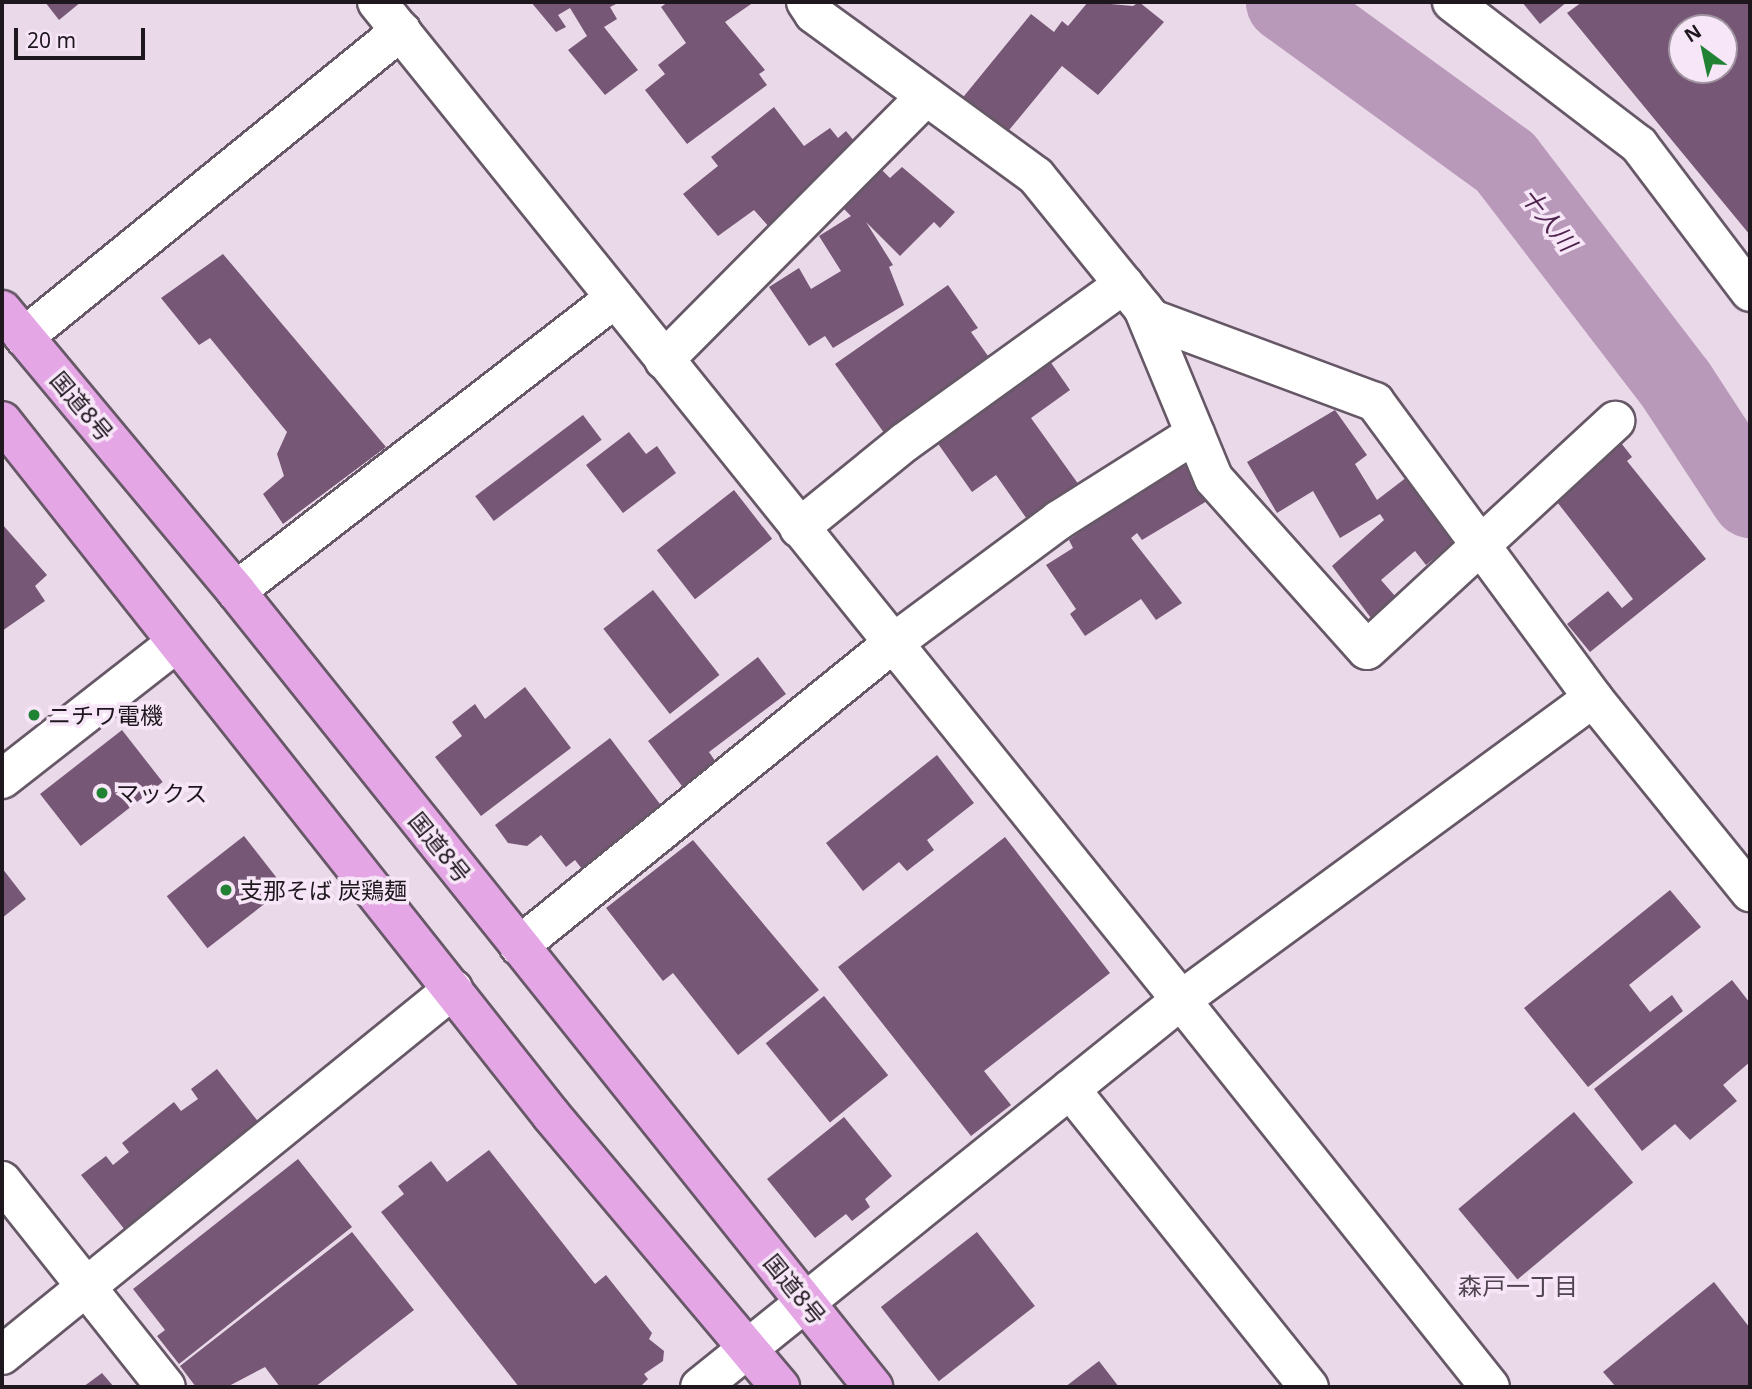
<!DOCTYPE html>
<meta charset="utf-8">
<style>
body{margin:0}
#map{position:relative;width:1752px;height:1389px;overflow:hidden;background:#ead9e9;font-family:"Noto Sans","Noto Sans JP",sans-serif}
div>[style]{position:absolute}
.river>*{height:79px;margin:-39.5px;padding:0 39.5px;transform-origin:39.5px;border-radius:39.5px;background:#b999b9}
.building>*{inset:0;background:#765876;transform-origin:0 0}
.roads{filter:drop-shadow(2px 0 #665866) drop-shadow(-2px 0 #665866) drop-shadow(0 2px #665866) drop-shadow(0 -2px #665866)}
.minor>*{height:38px;margin:-19px;padding:0 19px;transform-origin:19px;border-radius:19px;background:#fff}
.highway>*{height:38px;margin:-19px;padding:0 19px;transform-origin:19px;border-radius:19px;background:#e4a6e4}
.dots>*{width:19px;height:19px;translate:-50% -50%;box-sizing:border-box;border:4px solid #f7e6f7;border-radius:50%}
span{translate:-50% -50%;white-space:nowrap;text-align:center;line-height:1.15;-webkit-text-stroke:7px #f7e6f7;paint-order:stroke}
.street-label{font-size:23px;color:#1e181e}
.poi-label{font-size:23px;color:#1e181e}
.left{translate:0 -50%;text-align:left}
.water-label{font-size:24px;color:#4e244f;font-style:italic}
.neighbourhood-label{font-size:24px;color:#514451}
.frame{position:absolute;inset:0;border:4px solid #1e181e;pointer-events:none}
.north{position:absolute;left:1668px;top:14px;width:70px;height:70px;box-sizing:border-box;background:#f7e6f7;border:2px solid #a094a0;border-radius:50%;rotate:327deg;font-size:19px;font-weight:700;line-height:28px;text-align:center;color:#1e181e}
.north::after{content:'';display:block;margin:auto;width:24px;height:32px;background:#228234;clip-path:polygon(50% 0,100% 100%,50% 72%,0 100%)}
.scale{position:absolute;left:14px;top:28px;width:131px;height:32px;box-sizing:border-box;border:4px solid #1e181e;border-top:0;padding-left:9px;font-size:21px;line-height:24px;white-space:nowrap;color:#1e181e;-webkit-text-stroke:5px #f7e6f7;paint-order:stroke}
</style>
<div id="map">
<div class="river">
<i style="left:1285px;top:2px;width:272px;rotate:36deg"></i>
<i style="left:1505px;top:162px;width:281px;rotate:52.5deg"></i>
<i style="left:1676px;top:385px;width:135px;rotate:56.8deg"></i>
</div>
<div class="building">
<i style="clip-path:polygon(45px 2px,81px 2px,59px 20px)"></i>
<i style="clip-path:polygon(531px 2px,620px 2px,610px 7px,617px 19px,604px 27px,638px 70px,605px 95px,568px 50px,587px 36px,570px 8px,558px 15px,566px 27px,556px 32px)"></i>
<i style="clip-path:polygon(668px 2px,754px 2px,725px 22px,765px 70px,759px 74px,767px 85px,687px 144px,645px 90px,665px 74px,658px 65px,686px 43px,661px 7px)"></i>
<i style="clip-path:polygon(1088px 2px,1133px 6px,1139px 2px,1164px 22px,1098px 95px,1062px 66px,1005px 135px,960px 101px,1031px 14px,1054px 32px,1062px 21px,1068px 26px)"></i>
<i style="clip-path:polygon(1522px 2px,1567px 2px,1540px 24px)"></i>
<i style="clip-path:polygon(evenodd,1582px 2px,1750px 2px,1750px 235px,1567px 13px,1582px 2px,1682px 28px,1724px 28px,1724px 70px,1682px 70px,1682px 28px)"></i>
<i style="clip-path:polygon(774px 107px,804px 146px,830px 128px,838px 138px,846px 131px,859px 147px,770px 228px,754px 210px,718px 236px,683px 194px,718px 166px,711px 157px)"></i>
<i style="clip-path:polygon(902px 167px,955px 212px,940px 228px,934px 222px,900px 256px,866px 222px,893px 265px,889px 267px,904px 305px,833px 348px,825px 336px,809px 346px,769px 287px,799px 268px,811px 289px,841px 271px,819px 236px,851px 216px,840px 205px,869px 176px,881px 169px,890px 178px)"></i>
<i style="clip-path:polygon(223px 254px,386px 447px,283px 524px,263px 494px,284px 476px,277px 454px,287px 432px,210px 338px,199px 345px,161px 298px)"></i>
<i style="clip-path:polygon(948px 285px,978px 328px,971px 332px,988px 356px,887px 437px,835px 364px)"></i>
<i style="clip-path:polygon(1047px 357px,1070px 390px,1031px 418px,1079px 485px,1029px 522px,996px 475px,972px 492px,934px 438px)"></i>
<i style="clip-path:polygon(1335px 410px,1367px 455px,1355px 464px,1377px 500px,1407px 477px,1455px 542px,1426px 565px,1415px 551px,1381px 580px,1395px 596px,1371px 618px,1332px 566px,1384px 520px,1380px 514px,1340px 538px,1313px 491px,1277px 513px,1247px 462px)"></i>
<i style="left:583px;top:415px;width:31px;height:135px;rotate:53deg"></i>
<i style="clip-path:polygon(629px 432px,646px 454px,657px 446px,676px 473px,623px 513px,586px 465px)"></i>
<i style="clip-path:polygon(1618px 439px,1632px 457px,1627px 461px,1706px 559px,1590px 652px,1567px 624px,1608px 591px,1622px 608px,1633px 599px,1550px 493px)"></i>
<i style="clip-path:polygon(1190px 452px,1212px 498px,1142px 540px,1137px 533px,1131px 538px,1182px 603px,1156px 620px,1141px 599px,1085px 636px,1070px 614px,1076px 609px,1046px 565px,1073px 548px,1069px 540px,1085px 528px,1080px 519px)"></i>
<i style="left:734px;top:490px;width:62px;height:98px;rotate:52deg"></i>
<i style="clip-path:polygon(2px 524px,47px 575px,35px 586px,45px 601px,2px 631px)"></i>
<i style="left:653px;top:590px;width:108px;height:63px;rotate:52deg"></i>
<i style="clip-path:polygon(758px 657px,786px 694px,709px 752px,720px 768px,688px 794px,648px 741px)"></i>
<i style="clip-path:polygon(525px 687px,571px 748px,481px 816px,435px 757px,462px 736px,452px 722px,475px 704px,485px 719px)"></i>
<i style="left:122px;top:730px;width:66px;height:104px;rotate:52deg"></i>
<i style="clip-path:polygon(610px 738px,663px 808px,582px 869px,575px 860px,566px 867px,541px 835px,527px 846px,508px 843px,495px 825px)"></i>
<i style="clip-path:polygon(937px 755px,974px 803px,927px 840px,934px 850px,907px 871px,899px 862px,863px 891px,826px 843px)"></i>
<i style="left:244px;top:836px;width:66px;height:98px;rotate:52deg"></i>
<i style="clip-path:polygon(1005px 837px,1110px 973px,984px 1071px,1011px 1105px,971px 1136px,838px 967px)"></i>
<i style="clip-path:polygon(693px 840px,819px 990px,738px 1055px,673px 973px,663px 981px,606px 908px)"></i>
<i style="clip-path:polygon(2px 868px,26px 899px,2px 918px)"></i>
<i style="clip-path:polygon(1670px 890px,1701px 927px,1629px 985px,1650px 1012px,1672px 995px,1683px 1011px,1588px 1087px,1524px 1008px)"></i>
<i style="clip-path:polygon(1732px 980px,1750px 1003px,1750px 1062px,1723px 1085px,1737px 1101px,1690px 1140px,1675px 1124px,1642px 1151px,1594px 1089px)"></i>
<i style="left:824px;top:996px;width:102px;height:75px;rotate:51deg"></i>
<i style="clip-path:polygon(217px 1069px,260px 1124px,125px 1230px,81px 1175px,106px 1156px,113px 1165px,129px 1152px,122px 1143px,174px 1102px,181px 1111px,198px 1099px,191px 1089px)"></i>
<i style="left:1574px;top:1112px;width:92px;height:151px;rotate:50deg"></i>
<i style="clip-path:polygon(844px 1117px,892px 1176px,865px 1199px,870px 1207px,852px 1221px,846px 1214px,815px 1238px,767px 1179px)"></i>
<i style="clip-path:polygon(489px 1150px,595px 1284px,606px 1275px,652px 1333px,649px 1339px,664px 1351px,663px 1361px,644px 1374px,648px 1379px,640px 1387px,519px 1387px,381px 1212px,404px 1194px,398px 1186px,431px 1161px,447px 1182px)"></i>
<i style="clip-path:polygon(298px 1159px,352px 1227px,179px 1364px,157px 1336px,165px 1330px,133px 1289px)"></i>
<i style="clip-path:polygon(352px 1232px,414px 1310px,315px 1387px,280px 1387px,265px 1367px,227px 1387px,196px 1387px,180px 1366px)"></i>
<i style="left:977px;top:1232px;width:94px;height:122px;rotate:52deg"></i>
<i style="clip-path:polygon(1714px 1282px,1750px 1328px,1750px 1387px,1616px 1387px,1603px 1372px)"></i>
<i style="clip-path:polygon(1099px 1361px,1119px 1387px,1065px 1387px)"></i>
<i style="clip-path:polygon(102px 1373px,114px 1387px,83px 1387px)"></i>
</div>
<div class="roads">
<div class="minor">
<i style="left:377px;top:2px;width:1282px;rotate:51.14deg"></i>
<i style="left:1181px;top:1000px;width:511px;rotate:-36.24deg"></i>
<i style="left:1593px;top:698px;width:250px;rotate:51deg"></i>
<i style="left:806px;top:2px;width:14px;rotate:56deg"></i>
<i style="left:814px;top:14px;width:275px;rotate:36.1deg"></i>
<i style="left:1036px;top:176px;width:184px;rotate:51deg"></i>
<i style="left:1152px;top:319px;width:238px;rotate:20.4deg"></i>
<i style="left:1375px;top:402px;width:368px;rotate:53.6deg"></i>
<i style="left:1452px;top:2px;width:235px;rotate:37.4deg"></i>
<i style="left:1639px;top:145px;width:184px;rotate:52.9deg"></i>
<i style="left:1143px;top:308px;width:185px;rotate:67.5deg"></i>
<i style="left:1214px;top:479px;width:229px;rotate:48.2deg"></i>
<i style="left:1367px;top:650px;width:338px;rotate:-42.7deg"></i>
<i style="left:24px;top:337px;width:486px;rotate:-39.1deg"></i>
<i style="left:664px;top:360px;width:372px;rotate:-45.2deg"></i>
<i style="left:799px;top:528px;width:136px;rotate:-39.1deg"></i>
<i style="left:905px;top:442px;width:270px;rotate:-35.8deg"></i>
<i style="left:236px;top:591px;width:479px;rotate:-37.7deg"></i>
<i style="left:2px;top:779px;width:219px;rotate:-38deg"></i>
<i style="left:519px;top:946px;width:480px;rotate:-39deg"></i>
<i style="left:892px;top:644px;width:208px;rotate:-36.6deg"></i>
<i style="left:1059px;top:520px;width:161px;rotate:-32.3deg"></i>
<i style="left:1070px;top:1089px;width:382px;rotate:51.3deg"></i>
<i style="left:2px;top:1181px;width:263px;rotate:51.5deg"></i>
<i style="left:2px;top:1355px;width:581px;rotate:-39.06deg"></i>
<i style="left:700px;top:1387px;width:617px;rotate:-38.82deg"></i>
<i style="left:1181px;top:1000px;width:495px;rotate:51.4deg"></i>
</div>
<div class="highway">
<i style="left:2px;top:310px;width:366px;rotate:50.2deg"></i>
<i style="left:236px;top:591px;width:1020px;rotate:51.33deg"></i>
<i style="left:2px;top:421px;width:885px;rotate:51.65deg"></i>
<i style="left:551px;top:1115px;width:356px;rotate:49.9deg"></i>
</div>
</div>
<div class="dots">
<i style="left:34px;top:715px;background:#228234"></i>
<i style="left:102px;top:793px;background:#228234"></i>
<i style="left:226px;top:890px;background:#228234"></i>
</div>
<div class="street-label">
<span style="left:82px;top:406px;rotate:50deg">国道8号</span>
<span style="left:440px;top:847px;rotate:51deg">国道8号</span>
<span style="left:795px;top:1289px;rotate:51deg">国道8号</span>
</div>
<div class="poi-label">
<span class="left" style="left:48px;top:715px">ニチワ電機</span>
<span class="left" style="left:116px;top:793px">マックス</span>
<span class="left" style="left:240px;top:890px">支那そば 炭鶏麺</span>
</div>
<div class="water-label">
<span style="left:1549px;top:219px;rotate:52deg">十人川</span>
</div>
<div class="neighbourhood-label">
<span style="left:1518px;top:1286px">森戸一丁目</span>
</div>
<div class="frame"></div>
<div class="north">N</div>
<div class="scale">20 m</div>
</div>
